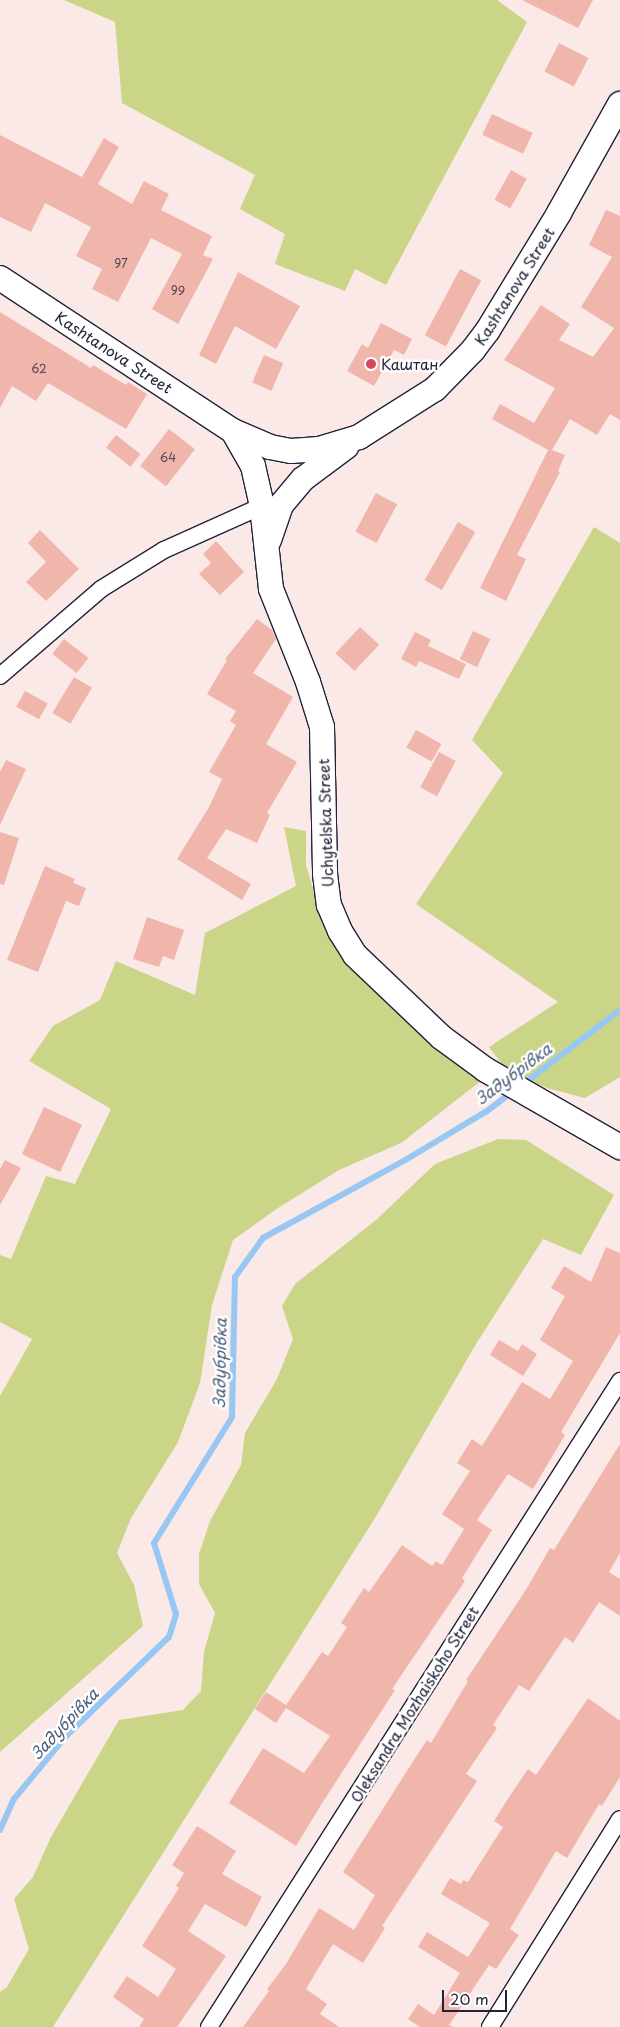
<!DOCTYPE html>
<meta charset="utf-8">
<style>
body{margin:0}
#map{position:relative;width:620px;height:2027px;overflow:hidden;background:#fae9e6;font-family:"Playpen Sans",sans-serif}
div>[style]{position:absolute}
.green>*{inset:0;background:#cad588}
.stream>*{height:6px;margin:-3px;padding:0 3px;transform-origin:3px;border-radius:3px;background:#98c7f3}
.building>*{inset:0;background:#f0b6ac;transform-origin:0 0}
.roads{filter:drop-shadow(1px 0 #22223b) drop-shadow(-1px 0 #22223b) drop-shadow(0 1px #22223b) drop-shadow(0 -1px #22223b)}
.minor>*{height:16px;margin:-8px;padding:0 8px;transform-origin:8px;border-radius:8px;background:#fff}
.secondary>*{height:24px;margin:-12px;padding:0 12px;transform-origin:12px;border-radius:12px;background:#fff}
.dots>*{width:14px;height:14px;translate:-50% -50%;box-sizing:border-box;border:2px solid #fff;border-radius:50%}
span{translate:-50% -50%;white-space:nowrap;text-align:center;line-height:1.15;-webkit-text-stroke:5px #fff;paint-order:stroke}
.number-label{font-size:12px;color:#564757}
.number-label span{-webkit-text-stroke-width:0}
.street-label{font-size:15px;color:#22223b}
.poi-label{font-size:15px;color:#22223b}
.left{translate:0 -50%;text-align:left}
.water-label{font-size:16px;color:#4b5c7b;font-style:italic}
.scale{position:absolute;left:442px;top:1990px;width:65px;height:22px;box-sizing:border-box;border:2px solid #22223b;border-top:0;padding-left:6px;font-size:15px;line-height:18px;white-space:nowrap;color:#22223b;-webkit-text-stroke:4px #fff;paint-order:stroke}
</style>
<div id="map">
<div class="green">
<i style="clip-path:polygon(64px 0,497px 0,527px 22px,386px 285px,355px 269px,345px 291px,275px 264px,285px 234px,240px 209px,255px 175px,122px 103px,115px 22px)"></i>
<i style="clip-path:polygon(594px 527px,620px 543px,620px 1077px,585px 1098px,547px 1088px,506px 1069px,489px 1047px,558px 1002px,416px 904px,503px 773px,472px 740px)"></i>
<i style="clip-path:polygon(284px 827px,306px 831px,306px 865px,318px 906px,486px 1077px,401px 1143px,339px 1170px,278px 1208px,233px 1240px,212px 1305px,200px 1383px,178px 1442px,131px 1518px,117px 1553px,134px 1585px,143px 1626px,0 1752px,0 1396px,32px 1339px,0 1322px,0 1255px,11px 1259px,46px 1176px,75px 1184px,111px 1109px,29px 1061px,53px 1026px,100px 1000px,116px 961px,195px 995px,205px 933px,296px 886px)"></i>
<i style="clip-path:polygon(498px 1139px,526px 1140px,614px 1195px,581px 1255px,543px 1239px,476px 1344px,375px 1518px,53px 2027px,0 2027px,0 1992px,7px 1987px,29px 1949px,14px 1899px,33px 1877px,51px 1837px,119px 1720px,183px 1710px,201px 1691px,204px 1652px,215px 1613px,199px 1584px,199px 1554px,210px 1521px,241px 1465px,245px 1433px,277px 1379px,293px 1339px,282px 1306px,295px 1284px,376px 1220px,435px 1164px)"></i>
</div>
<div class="stream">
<i style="left:522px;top:1085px;width:123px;rotate:-37.4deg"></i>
<i style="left:0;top:1830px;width:34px;rotate:-66deg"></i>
<i style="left:14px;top:1799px;width:83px;rotate:-50.4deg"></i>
<i style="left:67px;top:1735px;width:141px;rotate:-43.9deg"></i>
<i style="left:169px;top:1637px;width:24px;rotate:-73deg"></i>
<i style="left:176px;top:1614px;width:74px;rotate:-107.2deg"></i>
<i style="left:154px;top:1543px;width:148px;rotate:-58.2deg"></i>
<i style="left:232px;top:1417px;width:140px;rotate:-88.8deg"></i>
<i style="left:235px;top:1277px;width:48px;rotate:-54.3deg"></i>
<i style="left:263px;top:1238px;width:164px;rotate:-28.7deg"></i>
<i style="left:407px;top:1159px;width:93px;rotate:-31deg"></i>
<i style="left:487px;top:1111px;width:34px;rotate:-37deg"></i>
</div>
<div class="building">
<i style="clip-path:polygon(522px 0,593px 0,578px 28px)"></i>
<i style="left:559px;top:43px;width:33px;height:32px;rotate:27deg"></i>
<i style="left:492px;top:114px;width:45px;height:23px;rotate:25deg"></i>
<i style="clip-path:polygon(0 135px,82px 177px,104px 138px,119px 147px,98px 184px,132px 204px,144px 181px,169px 194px,161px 210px,212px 236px,203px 255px,213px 259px,178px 324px,152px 309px,182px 254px,151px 238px,118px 302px,92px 289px,102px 269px,76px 256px,91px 227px,45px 203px,31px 232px,0 217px)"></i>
<i style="left:511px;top:170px;width:18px;height:34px;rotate:29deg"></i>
<i style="clip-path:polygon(606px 210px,620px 216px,620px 420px,610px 414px,597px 435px,570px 419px,552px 450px,565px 455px,558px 471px,560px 472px,517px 555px,526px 559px,506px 601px,480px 588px,548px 450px,492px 419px,500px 404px,534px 423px,555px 388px,504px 360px,541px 305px,570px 324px,559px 340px,593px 357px,614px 328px,581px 307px,612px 257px,589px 245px)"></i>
<i style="left:460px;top:269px;width:24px;height:75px;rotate:28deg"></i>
<i style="clip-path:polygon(238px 272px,300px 306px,276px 349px,235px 326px,216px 364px,199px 355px)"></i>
<i style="clip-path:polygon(0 312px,91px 368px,93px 365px,126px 385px,128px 382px,147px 394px,126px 429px,48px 383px,36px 401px,12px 386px,0 408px)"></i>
<i style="clip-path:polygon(381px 323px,412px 339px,404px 355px,394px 350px,374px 386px,347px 371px,362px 344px,368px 348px)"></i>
<i style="left:264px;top:355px;width:21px;height:30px;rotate:23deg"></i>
<i style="left:169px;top:429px;width:33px;height:47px;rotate:38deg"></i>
<i style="left:116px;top:435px;width:31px;height:16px;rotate:38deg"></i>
<i style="left:376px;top:493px;width:24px;height:44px;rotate:28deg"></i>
<i style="left:458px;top:522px;width:20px;height:67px;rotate:30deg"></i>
<i style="clip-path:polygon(40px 530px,79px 569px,46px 601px,26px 582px,46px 562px,28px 543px)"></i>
<i style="clip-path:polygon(216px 541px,244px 572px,220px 595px,199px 574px,211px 563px,203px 554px)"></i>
<i style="clip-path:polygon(257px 619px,272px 630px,276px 639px,253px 673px,293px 697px,266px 744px,297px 762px,267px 813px,270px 815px,257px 843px,226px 829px,207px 858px,251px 884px,242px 900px,177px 859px,209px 807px,222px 779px,209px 772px,236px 725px,230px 721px,236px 711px,207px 694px,227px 660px,225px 659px)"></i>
<i style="left:360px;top:627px;width:26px;height:36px;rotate:43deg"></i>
<i style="left:473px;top:631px;width:19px;height:31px;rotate:25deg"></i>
<i style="clip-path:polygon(415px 632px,431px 640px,428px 646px,466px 664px,459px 679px,419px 661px,416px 667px,401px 659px)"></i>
<i style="left:64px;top:639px;width:31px;height:19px;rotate:38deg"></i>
<i style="left:74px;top:677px;width:21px;height:42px;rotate:31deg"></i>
<i style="left:25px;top:691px;width:26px;height:18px;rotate:29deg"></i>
<i style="left:416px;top:730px;width:29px;height:20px;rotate:29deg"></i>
<i style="left:439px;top:752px;width:19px;height:40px;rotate:28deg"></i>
<i style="clip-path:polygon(6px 760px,26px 769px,0 825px,0 772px)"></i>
<i style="clip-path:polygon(0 832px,19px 838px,4px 885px,0 884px)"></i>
<i style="clip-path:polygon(45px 866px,75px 879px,73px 883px,86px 888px,79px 906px,66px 901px,38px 972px,7px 960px)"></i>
<i style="clip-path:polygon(147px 917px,184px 930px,174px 960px,163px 956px,159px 967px,133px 959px)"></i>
<i style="left:44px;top:1107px;width:42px;height:52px;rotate:25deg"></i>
<i style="clip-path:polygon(5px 1160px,21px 1168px,0 1205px,0 1169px)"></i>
<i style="clip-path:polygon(606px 1247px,620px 1253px,620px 1333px,561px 1432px,565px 1435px,533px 1489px,508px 1474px,477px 1520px,492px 1530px,462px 1578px,465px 1581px,392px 1689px,395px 1690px,321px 1805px,296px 1846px,229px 1803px,263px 1748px,304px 1773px,330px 1736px,286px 1708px,276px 1723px,255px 1709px,266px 1692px,286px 1705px,322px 1652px,328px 1656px,347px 1627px,341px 1623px,364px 1588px,369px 1592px,402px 1545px,432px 1566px,436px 1561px,442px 1565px,464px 1529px,442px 1514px,470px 1471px,457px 1463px,472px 1439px,482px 1446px,522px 1382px,550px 1399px,573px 1361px,540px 1340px,565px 1296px,551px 1288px,564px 1266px,591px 1282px)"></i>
<i style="clip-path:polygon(499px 1340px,518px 1351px,522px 1344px,537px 1354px,523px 1376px,490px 1355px)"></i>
<i style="clip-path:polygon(620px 1444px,620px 1553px,609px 1572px,620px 1579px,620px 1616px,599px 1602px,573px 1643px,565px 1637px,529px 1691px,519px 1685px,493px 1725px,497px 1728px,466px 1774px,477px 1781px,382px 1926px,385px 1928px,363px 1963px,333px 1944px,306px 1989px,327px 2004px,320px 2014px,339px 2027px,243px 2027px,269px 1991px,267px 1989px,286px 1964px,319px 1908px,354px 1930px,375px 1895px,343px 1872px,412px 1763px,427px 1740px,431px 1743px,468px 1681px,466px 1680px,527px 1588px,550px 1548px,554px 1550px)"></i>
<i style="clip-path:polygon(588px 1698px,620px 1721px,620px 1777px,602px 1806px,599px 1804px,567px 1858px,556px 1851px,510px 1929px,519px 1935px,496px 1969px,489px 1965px,449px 2025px,453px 2027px,420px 2027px,408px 2019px,418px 2004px,434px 2015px,460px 1973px,418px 1947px,427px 1932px,468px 1957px,490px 1923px,441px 1894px,450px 1878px,461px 1884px,463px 1880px,468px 1882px,503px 1827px,494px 1821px,511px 1794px,528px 1769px,536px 1775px)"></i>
<i style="clip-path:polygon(197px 1826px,236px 1851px,222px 1874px,262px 1897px,246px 1927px,205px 1904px,188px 1931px,226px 1956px,177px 2027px,139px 2027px,144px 2019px,113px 1997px,127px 1976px,158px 1997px,176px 1969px,142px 1946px,179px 1888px,176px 1886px,184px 1873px,172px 1865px)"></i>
</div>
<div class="roads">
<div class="minor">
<i style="left:0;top:676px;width:133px;rotate:-40.7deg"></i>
<i style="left:101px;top:589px;width:74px;rotate:-31.8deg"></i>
<i style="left:164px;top:550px;width:107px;rotate:-24.2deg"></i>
<i style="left:209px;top:2027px;width:766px;rotate:-57.53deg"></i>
<i style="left:490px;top:2027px;width:245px;rotate:-58deg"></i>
</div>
<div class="secondary">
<i style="left:0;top:278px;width:279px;rotate:33.3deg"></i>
<i style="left:233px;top:431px;width:40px;rotate:23.4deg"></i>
<i style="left:270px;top:447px;width:21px;rotate:11deg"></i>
<i style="left:291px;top:451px;width:28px;rotate:-4deg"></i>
<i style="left:319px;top:449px;width:42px;rotate:-16.7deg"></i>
<i style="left:359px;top:437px;width:90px;rotate:-32.3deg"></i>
<i style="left:435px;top:389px;width:54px;rotate:-45.7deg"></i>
<i style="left:473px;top:350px;width:25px;rotate:-53deg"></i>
<i style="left:488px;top:330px;width:137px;rotate:-58.7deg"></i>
<i style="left:559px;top:213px;width:125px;rotate:-60.8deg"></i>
<i style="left:233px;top:431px;width:40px;rotate:60.3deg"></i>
<i style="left:253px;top:466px;width:41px;rotate:77.3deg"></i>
<i style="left:262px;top:506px;width:83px;rotate:83.8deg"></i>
<i style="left:271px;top:589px;width:100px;rotate:68.3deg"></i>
<i style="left:308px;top:682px;width:47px;rotate:72.7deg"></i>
<i style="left:322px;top:727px;width:147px;rotate:88.8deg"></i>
<i style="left:325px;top:874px;width:31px;rotate:83deg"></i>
<i style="left:329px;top:905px;width:28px;rotate:67deg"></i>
<i style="left:340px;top:931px;width:28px;rotate:58deg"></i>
<i style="left:355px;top:955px;width:119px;rotate:43.6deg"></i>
<i style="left:441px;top:1037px;width:56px;rotate:36.3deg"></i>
<i style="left:486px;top:1070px;width:155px;rotate:29.9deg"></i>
<i style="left:269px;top:540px;width:37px;rotate:-71deg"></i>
<i style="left:281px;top:505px;width:34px;rotate:-50deg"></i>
<i style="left:303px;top:479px;width:54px;rotate:-36.7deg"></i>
</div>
</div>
<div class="dots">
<i style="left:371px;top:364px;background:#d1495b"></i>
</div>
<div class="number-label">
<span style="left:121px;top:264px">97</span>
<span style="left:178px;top:291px">99</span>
<span style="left:39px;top:369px">62</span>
<span style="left:168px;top:458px">64</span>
</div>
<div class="street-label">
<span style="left:514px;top:286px;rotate:-58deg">Kashtanova Street</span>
<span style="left:114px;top:352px;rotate:33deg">Kashtanova Street</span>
<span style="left:325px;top:823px;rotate:-92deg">Uchytelska Street</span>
<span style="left:414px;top:1704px;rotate:-58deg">Oleksandra Mozhaiskoho Street</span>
</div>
<div class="poi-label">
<span class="left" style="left:381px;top:364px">Каштан</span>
</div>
<div class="water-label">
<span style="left:513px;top:1073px;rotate:-37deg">Задубрівка</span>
<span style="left:219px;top:1363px;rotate:-89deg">Задубрівка</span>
<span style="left:64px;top:1723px;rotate:-47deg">Задубрівка</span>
</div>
<div class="scale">20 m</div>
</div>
